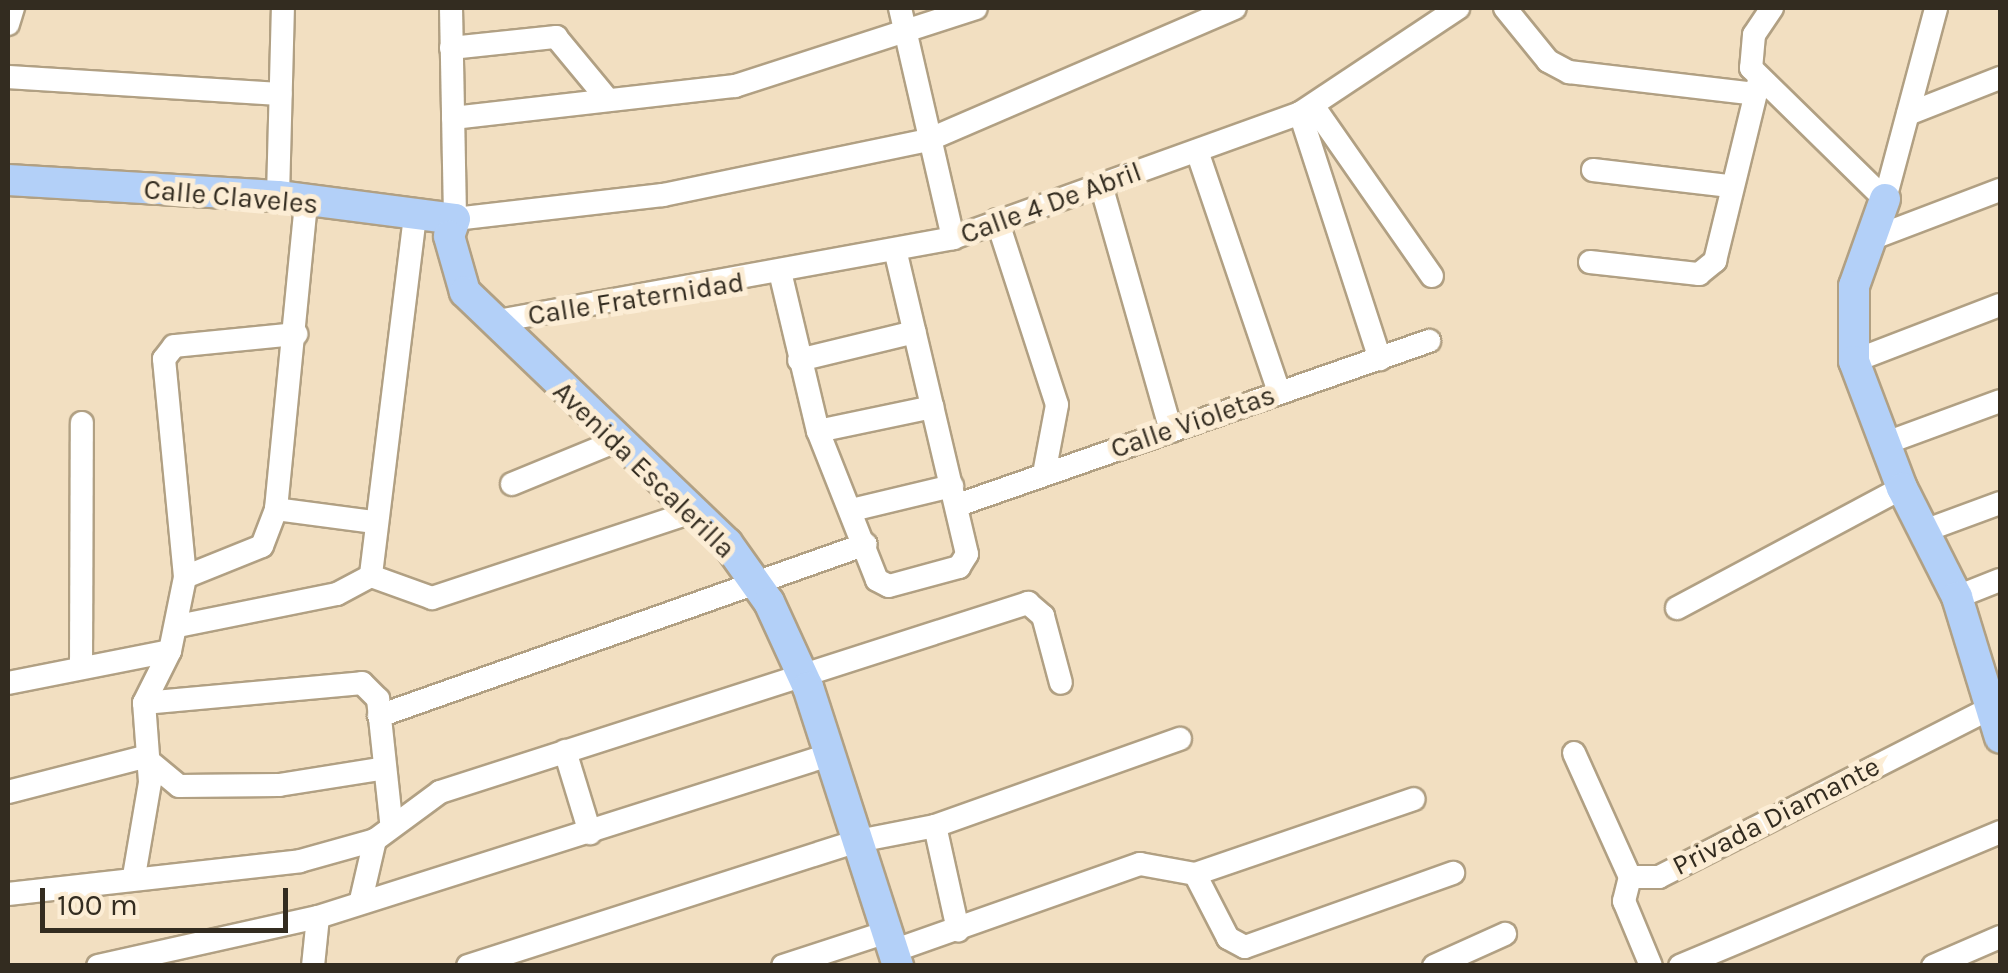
<!DOCTYPE html>
<style>
body{margin:0}
#map{position:relative;width:2008px;height:973px;overflow:hidden;background:#f2dfc1;font-family:Karla,sans-serif}
div>[style]{position:absolute}
.roads{filter:drop-shadow(2px 0 #b1a083) drop-shadow(-2px 0 #b1a083) drop-shadow(0 2px #b1a083) drop-shadow(0 -2px #b1a083)}
.minor>*{height:22px;margin:-11px;padding:0 11px;transform-origin:11px;border-radius:11px;background:#fff}
.major>*{height:30px;margin:-15px;padding:0 15px;transform-origin:15px;border-radius:15px;background:#b3d0f8}
span{translate:-50% -50%;white-space:nowrap;text-align:center;line-height:1.15;-webkit-text-stroke:10px #fcedd5;paint-order:stroke}
.street-label{font-size:28px;color:#332c20}
.frame{position:absolute;inset:0;border:10px solid #332c20;pointer-events:none}
.scale{position:absolute;left:40px;top:888px;width:248px;height:45px;box-sizing:border-box;border:5px solid #332c20;border-top:0;padding-left:12px;font-size:30px;line-height:35px;white-space:nowrap;color:#332c20;-webkit-text-stroke:8px #fcedd5;paint-order:stroke}
</style>
<div id="map">
<div class="roads">
<div class="minor">
<i style="left:451px;top:8px;width:211px;rotate:88.9deg"></i>
<i style="left:455px;top:219px;width:209px;rotate:-6.6deg"></i>
<i style="left:663px;top:195px;width:271px;rotate:-11.7deg"></i>
<i style="left:928px;top:140px;width:334px;rotate:-23.3deg"></i>
<i style="left:900px;top:8px;width:236px;rotate:77deg"></i>
<i style="left:1505px;top:8px;width:68px;rotate:50.9deg"></i>
<i style="left:1548px;top:61px;width:24px;rotate:28deg"></i>
<i style="left:1569px;top:72px;width:187px;rotate:6.7deg"></i>
<i style="left:1772px;top:8px;width:32px;rotate:124deg"></i>
<i style="left:1754px;top:35px;width:33px;rotate:95deg"></i>
<i style="left:1751px;top:68px;width:187px;rotate:44.4deg"></i>
<i style="left:1885px;top:199px;width:198px;rotate:-75deg"></i>
<i style="left:8px;top:24px;width:17px;rotate:-73deg"></i>
<i style="left:451px;top:48px;width:106px;rotate:-6deg"></i>
<i style="left:556px;top:37px;width:75px;rotate:50.4deg"></i>
<i style="left:8px;top:77px;width:273px;rotate:3.6deg"></i>
<i style="left:1314px;top:107px;width:206px;rotate:55.1deg"></i>
<i style="left:1300px;top:113px;width:259px;rotate:72deg"></i>
<i style="left:1908px;top:114px;width:99px;rotate:-21.4deg"></i>
<i style="left:453px;top:118px;width:284px;rotate:-6.5deg"></i>
<i style="left:735px;top:86px;width:253px;rotate:-17.9deg"></i>
<i style="left:1197px;top:151px;width:255px;rotate:71.2deg"></i>
<i style="left:1593px;top:170px;width:138px;rotate:6.7deg"></i>
<i style="left:1101px;top:185px;width:256px;rotate:74.1deg"></i>
<i style="left:278px;top:196px;width:188px;rotate:-88.5deg"></i>
<i style="left:306px;top:203px;width:307px;rotate:95.6deg"></i>
<i style="left:276px;top:509px;width:98px;rotate:7.6deg"></i>
<i style="left:415px;top:216px;width:363px;rotate:97deg"></i>
<i style="left:371px;top:576px;width:65px;rotate:19.8deg"></i>
<i style="left:432px;top:598px;width:277px;rotate:-18.3deg"></i>
<i style="left:997px;top:220px;width:194px;rotate:72deg"></i>
<i style="left:1057px;top:405px;width:70px;rotate:100.7deg"></i>
<i style="left:1876px;top:237px;width:133px;rotate:-20.8deg"></i>
<i style="left:1590px;top:262px;width:110px;rotate:6.3deg"></i>
<i style="left:1699px;top:274px;width:21px;rotate:-39deg"></i>
<i style="left:1715px;top:261px;width:186px;rotate:-76.3deg"></i>
<i style="left:781px;top:276px;width:159px;rotate:76.6deg"></i>
<i style="left:818px;top:431px;width:160px;rotate:68.4deg"></i>
<i style="left:877px;top:580px;width:13px;rotate:27deg"></i>
<i style="left:889px;top:586px;width:73px;rotate:-15.2deg"></i>
<i style="left:959px;top:567px;width:15px;rotate:-58deg"></i>
<i style="left:967px;top:554px;width:308px;rotate:-103.3deg"></i>
<i style="left:492px;top:322px;width:469px;rotate:-10.3deg"></i>
<i style="left:953px;top:238px;width:369px;rotate:-19.8deg"></i>
<i style="left:1300px;top:113px;width:190px;rotate:-33.6deg"></i>
<i style="left:799px;top:360px;width:119px;rotate:-13.6deg"></i>
<i style="left:1854px;top:361px;width:156px;rotate:-21deg"></i>
<i style="left:818px;top:431px;width:117px;rotate:-11.8deg"></i>
<i style="left:1886px;top:443px;width:121px;rotate:-20.2deg"></i>
<i style="left:512px;top:484px;width:113px;rotate:-22.3deg"></i>
<i style="left:958px;top:505px;width:499px;rotate:-19.2deg"></i>
<i style="left:852px;top:510px;width:103px;rotate:-13.5deg"></i>
<i style="left:1924px;top:531px;width:81px;rotate:-20.2deg"></i>
<i style="left:185px;top:577px;width:219px;rotate:-95.5deg"></i>
<i style="left:164px;top:359px;width:16px;rotate:-52deg"></i>
<i style="left:174px;top:346px;width:123px;rotate:-5.6deg"></i>
<i style="left:1957px;top:597px;width:46px;rotate:-21.6deg"></i>
<i style="left:1677px;top:608px;width:255px;rotate:-28.1deg"></i>
<i style="left:178px;top:626px;width:162px;rotate:-11.4deg"></i>
<i style="left:337px;top:594px;width:38px;rotate:-28deg"></i>
<i style="left:81px;top:666px;width:243px;rotate:-89.8deg"></i>
<i style="left:8px;top:683px;width:165px;rotate:-11.2deg"></i>
<i style="left:144px;top:703px;width:219px;rotate:-5.2deg"></i>
<i style="left:362px;top:683px;width:23px;rotate:45deg"></i>
<i style="left:378px;top:699px;width:123px;rotate:83.9deg"></i>
<i style="left:379px;top:716px;width:516px;rotate:-19.45deg"></i>
<i style="left:565px;top:751px;width:86px;rotate:73deg"></i>
<i style="left:1574px;top:753px;width:136px;rotate:65.7deg"></i>
<i style="left:8px;top:792px;width:140px;rotate:-14.4deg"></i>
<i style="left:144px;top:757px;width:45px;rotate:39.6deg"></i>
<i style="left:179px;top:786px;width:100px;rotate:-0.6deg"></i>
<i style="left:279px;top:785px;width:101px;rotate:-9.1deg"></i>
<i style="left:935px;top:826px;width:260px;rotate:-19.6deg"></i>
<i style="left:1195px;top:874px;width:72px;rotate:62.7deg"></i>
<i style="left:1228px;top:938px;width:19px;rotate:28deg"></i>
<i style="left:1245px;top:947px;width:221px;rotate:-19.6deg"></i>
<i style="left:134px;top:876px;width:95px;rotate:-80.3deg"></i>
<i style="left:150px;top:782px;width:79px;rotate:-94.3deg"></i>
<i style="left:144px;top:703px;width:58px;rotate:-63.4deg"></i>
<i style="left:170px;top:651px;width:76px;rotate:-78.5deg"></i>
<i style="left:185px;top:577px;width:83px;rotate:-21.9deg"></i>
<i style="left:262px;top:546px;width:40px;rotate:-69deg"></i>
<i style="left:1630px;top:877px;width:29px"></i>
<i style="left:1659px;top:877px;width:383px;rotate:-27deg"></i>
<i style="left:1630px;top:877px;width:25px;rotate:104deg"></i>
<i style="left:1624px;top:901px;width:70px;rotate:67.4deg"></i>
<i style="left:8px;top:894px;width:294px;rotate:-6.4deg"></i>
<i style="left:300px;top:861px;width:78px;rotate:-15.6deg"></i>
<i style="left:375px;top:840px;width:81px;rotate:-36.4deg"></i>
<i style="left:440px;top:792px;width:618px;rotate:-17.82deg"></i>
<i style="left:1028px;top:603px;width:20px;rotate:41deg"></i>
<i style="left:1043px;top:616px;width:69px;rotate:75deg"></i>
<i style="left:361px;top:900px;width:62px;rotate:-76.9deg"></i>
<i style="left:893px;top:951px;width:262px;rotate:-19.4deg"></i>
<i style="left:1140px;top:864px;width:56px;rotate:10.3deg"></i>
<i style="left:1195px;top:874px;width:231px;rotate:-18.9deg"></i>
<i style="left:98px;top:966px;width:225px;rotate:-12.6deg"></i>
<i style="left:313px;top:966px;width:49px;rotate:-84.2deg"></i>
<i style="left:318px;top:917px;width:536px;rotate:-17.59deg"></i>
<i style="left:468px;top:966px;width:410px;rotate:-17.8deg"></i>
<i style="left:858px;top:841px;width:78px;rotate:-11deg"></i>
<i style="left:935px;top:826px;width:107px;rotate:77.5deg"></i>
<i style="left:783px;top:966px;width:109px;rotate:-18.1deg"></i>
<i style="left:1434px;top:966px;width:78px;rotate:-24.3deg"></i>
<i style="left:1680px;top:966px;width:347px;rotate:-22.7deg"></i>
<i style="left:1933px;top:966px;width:73px;rotate:-23.4deg"></i>
</div>
<div class="major">
<i style="left:8px;top:180px;width:270px;rotate:3.4deg"></i>
<i style="left:278px;top:196px;width:178px;rotate:7.4deg"></i>
<i style="left:455px;top:219px;width:18px;rotate:109deg"></i>
<i style="left:449px;top:236px;width:58px;rotate:74.1deg"></i>
<i style="left:465px;top:292px;width:363px;rotate:43.8deg"></i>
<i style="left:727px;top:543px;width:72px;rotate:54.6deg"></i>
<i style="left:769px;top:602px;width:94px;rotate:65.4deg"></i>
<i style="left:808px;top:687px;width:293px;rotate:72.1deg"></i>
<i style="left:1885px;top:199px;width:92px;rotate:109.6deg"></i>
<i style="left:1854px;top:286px;width:75px;rotate:90deg"></i>
<i style="left:1854px;top:361px;width:136px;rotate:69.3deg"></i>
<i style="left:1902px;top:488px;width:122px;rotate:63.2deg"></i>
<i style="left:1957px;top:597px;width:147px;rotate:73deg"></i>
</div>
</div>
<div class="street-label">
<span style="left:231px;top:197px;rotate:5deg">Calle Claveles</span>
<span style="left:1051px;top:203px;rotate:-20deg">Calle 4 De Abril</span>
<span style="left:636px;top:299px;rotate:-9deg">Calle Fraternidad</span>
<span style="left:1193px;top:422px;rotate:-19deg">Calle Violetas</span>
<span style="left:644px;top:470px;rotate:44deg">Avenida Escalerilla</span>
<span style="left:1776px;top:816px;rotate:-27deg">Privada Diamante</span>
</div>
<div class="frame"></div>
<div class="scale">100 m</div>
</div>
